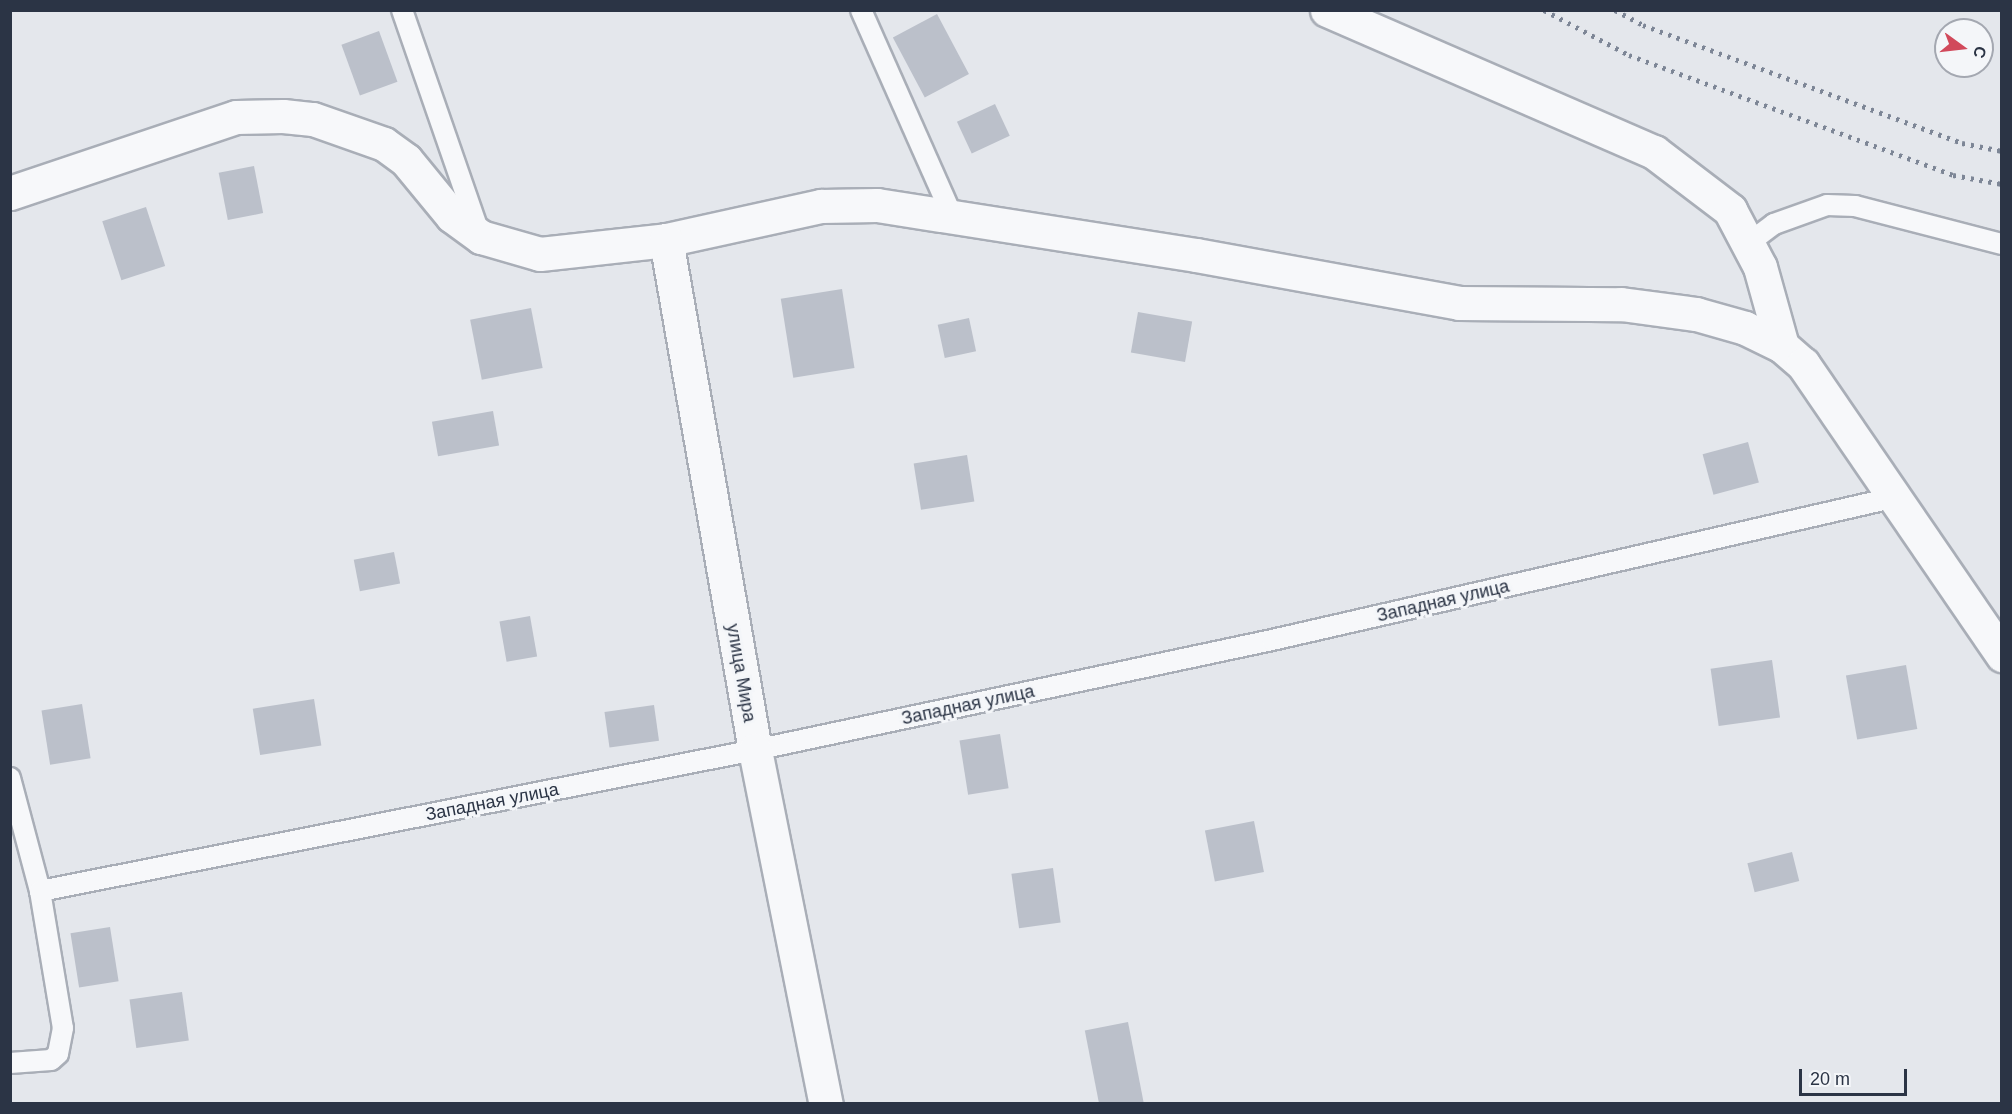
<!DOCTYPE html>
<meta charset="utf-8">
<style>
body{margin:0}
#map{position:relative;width:2012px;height:1114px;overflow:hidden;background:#e4e7ec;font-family:Helvetica,sans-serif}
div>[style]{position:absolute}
.building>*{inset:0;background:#bbc0ca;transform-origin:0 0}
.roads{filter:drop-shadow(2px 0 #a9aeb7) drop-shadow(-2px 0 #a9aeb7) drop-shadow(0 2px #a9aeb7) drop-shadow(0 -2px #a9aeb7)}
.lane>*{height:20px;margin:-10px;padding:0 10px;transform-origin:10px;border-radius:10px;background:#f7f8fa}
.street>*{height:33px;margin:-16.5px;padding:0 16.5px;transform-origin:16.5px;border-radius:16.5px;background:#f7f8fa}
.rail>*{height:4.5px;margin-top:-2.25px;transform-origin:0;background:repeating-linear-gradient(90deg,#7d8696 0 3px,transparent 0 9px)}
span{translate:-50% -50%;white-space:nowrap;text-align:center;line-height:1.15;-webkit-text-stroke:6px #f4f6f9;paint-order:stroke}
.street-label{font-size:18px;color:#2b3445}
.frame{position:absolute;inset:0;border:12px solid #2b3445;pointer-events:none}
.north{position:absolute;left:1934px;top:18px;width:60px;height:60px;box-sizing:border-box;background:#f4f6f9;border:2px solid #a4a8b1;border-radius:50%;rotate:105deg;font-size:16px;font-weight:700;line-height:24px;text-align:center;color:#2b3445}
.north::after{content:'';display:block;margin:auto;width:21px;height:27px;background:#d1495b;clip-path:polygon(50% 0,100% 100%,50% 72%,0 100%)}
.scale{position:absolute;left:1799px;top:1069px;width:108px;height:27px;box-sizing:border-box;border:3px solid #2b3445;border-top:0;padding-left:8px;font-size:18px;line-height:21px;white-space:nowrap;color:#2b3445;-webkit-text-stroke:4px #f4f6f9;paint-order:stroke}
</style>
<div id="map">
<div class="building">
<i style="left:937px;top:14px;width:68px;height:50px;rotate:62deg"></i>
<i style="left:379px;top:31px;width:54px;height:40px;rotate:70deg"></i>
<i style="left:995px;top:104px;width:35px;height:42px;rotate:65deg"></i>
<i style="left:254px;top:166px;width:48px;height:36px;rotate:79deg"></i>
<i style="left:146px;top:207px;width:62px;height:46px;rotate:72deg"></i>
<i style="left:842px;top:289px;width:80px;height:62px;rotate:81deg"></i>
<i style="left:531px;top:308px;width:61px;height:62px;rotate:79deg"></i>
<i style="left:1138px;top:312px;width:55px;height:41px;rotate:10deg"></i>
<i style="left:969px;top:318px;width:34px;height:32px;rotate:78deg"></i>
<i style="left:493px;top:411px;width:35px;height:62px;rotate:80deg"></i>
<i style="left:1748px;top:442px;width:42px;height:47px;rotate:75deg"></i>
<i style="left:967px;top:455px;width:47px;height:54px;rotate:81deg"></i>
<i style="left:394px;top:552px;width:32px;height:41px;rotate:79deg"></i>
<i style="left:530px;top:616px;width:41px;height:31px;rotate:80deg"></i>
<i style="left:1772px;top:660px;width:58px;height:62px;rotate:82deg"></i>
<i style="left:1906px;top:665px;width:65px;height:61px;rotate:80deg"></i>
<i style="left:314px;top:699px;width:47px;height:62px;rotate:81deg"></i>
<i style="left:82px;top:704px;width:55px;height:41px;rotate:81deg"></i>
<i style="left:654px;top:705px;width:36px;height:50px;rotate:82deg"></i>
<i style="left:1000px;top:734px;width:55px;height:41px;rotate:81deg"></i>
<i style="left:1254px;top:821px;width:52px;height:50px;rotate:79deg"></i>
<i style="left:1792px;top:852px;width:30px;height:46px;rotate:76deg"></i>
<i style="left:1053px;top:868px;width:55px;height:42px;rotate:82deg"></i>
<i style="left:110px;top:927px;width:55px;height:40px;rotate:81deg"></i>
<i style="left:182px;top:992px;width:49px;height:53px;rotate:82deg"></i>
<i style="left:1128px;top:1022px;width:83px;height:44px;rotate:79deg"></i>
</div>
<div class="roads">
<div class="lane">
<i style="left:402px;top:10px;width:238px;rotate:70.9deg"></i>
<i style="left:861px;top:10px;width:224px;rotate:66.1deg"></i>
<i style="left:1750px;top:242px;width:30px;rotate:-37deg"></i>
<i style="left:1774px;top:224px;width:56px;rotate:-19.7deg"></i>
<i style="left:1827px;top:205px;width:28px;rotate:2deg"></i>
<i style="left:1855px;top:206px;width:152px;rotate:14.5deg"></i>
<i style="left:10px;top:778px;width:117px;rotate:75.1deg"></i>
<i style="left:40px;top:891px;width:139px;rotate:80.5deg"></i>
<i style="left:63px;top:1028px;width:26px;rotate:101deg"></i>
<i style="left:58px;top:1054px;width:9px;rotate:139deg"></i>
<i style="left:51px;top:1060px;width:41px;rotate:175.8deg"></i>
<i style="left:40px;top:891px;width:729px;rotate:-11.16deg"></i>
<i style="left:755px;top:750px;width:529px;rotate:-12.01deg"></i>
<i style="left:1272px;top:640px;width:636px;rotate:-12.9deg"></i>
</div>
<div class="street">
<i style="left:1327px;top:10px;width:357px;rotate:23.5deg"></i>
<i style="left:1654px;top:152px;width:96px;rotate:37.3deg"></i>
<i style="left:1730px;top:210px;width:64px;rotate:62.2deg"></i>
<i style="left:1760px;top:267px;width:82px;rotate:74.4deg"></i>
<i style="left:10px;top:193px;width:238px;rotate:-18.6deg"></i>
<i style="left:236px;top:117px;width:47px;rotate:-1.2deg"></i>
<i style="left:283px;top:116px;width:30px;rotate:6deg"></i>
<i style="left:313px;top:119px;width:75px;rotate:19.4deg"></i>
<i style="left:384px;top:144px;width:27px;rotate:36deg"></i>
<i style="left:406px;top:160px;width:72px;rotate:50.6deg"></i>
<i style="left:452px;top:216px;width:36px;rotate:36deg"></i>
<i style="left:481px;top:237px;width:61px;rotate:16.1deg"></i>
<i style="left:540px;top:254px;width:127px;rotate:-6.3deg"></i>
<i style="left:666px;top:240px;width:159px;rotate:-12.4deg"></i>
<i style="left:821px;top:206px;width:56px;rotate:-1deg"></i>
<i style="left:877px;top:205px;width:323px;rotate:8.9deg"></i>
<i style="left:1196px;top:255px;width:267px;rotate:10.3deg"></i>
<i style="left:1459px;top:303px;width:162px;rotate:0.4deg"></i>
<i style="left:1621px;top:304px;width:76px;rotate:7.6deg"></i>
<i style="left:1696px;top:314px;width:51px;rotate:15.9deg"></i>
<i style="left:1745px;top:328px;width:41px;rotate:25.9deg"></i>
<i style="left:1782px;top:346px;width:28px;rotate:41deg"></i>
<i style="left:1803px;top:364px;width:353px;rotate:55.6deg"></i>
<i style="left:666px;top:240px;width:518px;rotate:80.1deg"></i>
<i style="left:755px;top:750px;width:361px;rotate:78.7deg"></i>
</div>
</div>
<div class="rail">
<i style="left:1544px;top:10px;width:96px;rotate:27.9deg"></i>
<i style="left:1629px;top:55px;width:346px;rotate:20.3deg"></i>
<i style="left:1953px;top:175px;width:50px;rotate:10.4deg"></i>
<i style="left:1615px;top:10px;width:32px;rotate:28deg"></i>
<i style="left:1643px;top:25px;width:340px;rotate:20.3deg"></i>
<i style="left:1962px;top:143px;width:41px;rotate:11.3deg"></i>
</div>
<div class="street-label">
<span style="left:1443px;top:601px;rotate:-13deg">Западная улица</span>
<span style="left:741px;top:673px;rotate:80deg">улица Мира</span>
<span style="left:968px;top:705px;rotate:-12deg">Западная улица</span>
<span style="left:492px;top:802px;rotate:-11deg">Западная улица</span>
</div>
<div class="frame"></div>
<div class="north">С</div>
<div class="scale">20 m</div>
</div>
